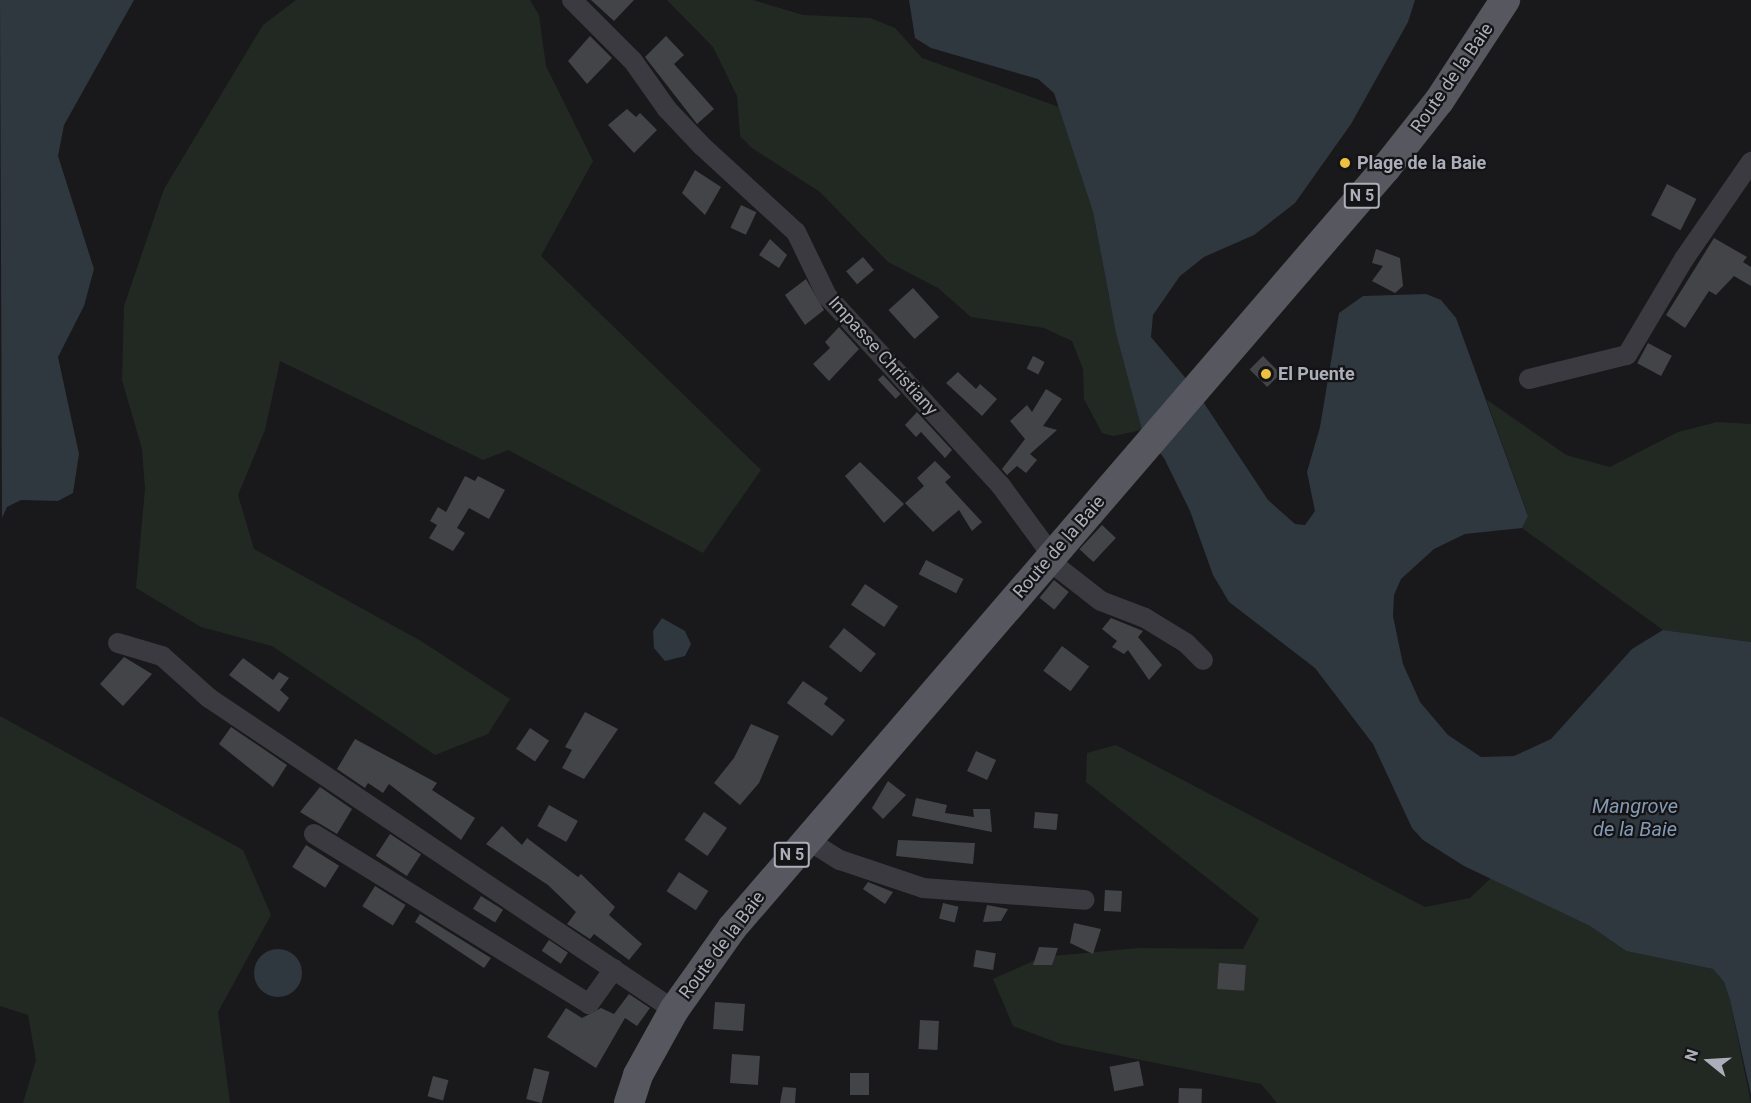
<!DOCTYPE html>
<style>
body{margin:0}
#map{position:relative;width:1751px;height:1103px;overflow:hidden;background:#19191b;font-family:Roboto,sans-serif}
div>[style]{position:absolute}
.green>*{inset:0;background:#212922}
.water>*{inset:0;background:#2f373f}
.round{border-radius:50%}
.building>*{inset:0;background:#434448;transform-origin:0 0}
.minor>*{height:20px;margin:-10px;padding:0 10px;transform-origin:10px;border-radius:10px;background:#3a3a40}
.primary>*{height:30px;margin:-15px;padding:0 15px;transform-origin:15px;border-radius:15px;background:#56575f}
.dots>*{width:16px;height:16px;translate:-50% -50%;box-sizing:border-box;border:3px solid #141416;border-radius:50%}
span{translate:-50% -50%;white-space:nowrap;text-align:center;line-height:1.15;-webkit-text-stroke:4.5px #141416;paint-order:stroke}
.shield-label span{padding:2px 4px;background:#141416;border:2px solid;border-radius:4px;-webkit-text-stroke-width:0}
.shield-label{font-size:16px;color:#acafba;font-weight:700}
.street-label{font-size:18px;color:#acafba}
.poi-label{font-size:18px;color:#acafba;font-weight:700}
.left{translate:0 -50%;text-align:left}
.water-label{font-size:20px;color:#849ab4;font-style:italic}
.north{position:absolute;left:1679px;top:1031px;width:60px;height:60px;-webkit-text-stroke:4px #141416;paint-order:stroke;rotate:288deg;font-size:16px;font-weight:700;line-height:24px;text-align:center;color:#acafba}
.north::after{content:'';display:block;margin:auto;width:21px;height:27px;background:#acafba;clip-path:polygon(50% 0,100% 100%,50% 72%,0 100%)}
</style>
<div id="map">
<div class="green">
<i style="clip-path:polygon(296px 0,530px 0,539px 15px,546px 66px,593px 161px,541px 256px,761px 470px,703px 553px,508px 450px,483px 460px,280px 361px,265px 430px,238px 495px,254px 549px,421px 641px,510px 699px,488px 734px,435px 755px,272px 646px,201px 627px,136px 588px,145px 489px,142px 449px,122px 380px,124px 306px,164px 189px,263px 25px)"></i>
<i style="clip-path:polygon(667px 0,753px 0,803px 15px,870px 18px,895px 28px,922px 58px,1059px 107px,1093px 212px,1109px 297px,1142px 430px,1113px 436px,1102px 433px,1084px 399px,1083px 369px,1072px 341px,1044px 328px,971px 317px,938px 288px,888px 262px,820px 192px,752px 148px,740px 136px,737px 96px,713px 47px)"></i>
<i style="clip-path:polygon(1486px 399px,1566px 455px,1610px 467px,1678px 432px,1717px 422px,1751px 424px,1751px 642px,1663px 630px,1522px 528px,1528px 515px)"></i>
<i style="clip-path:polygon(0 716px,243px 850px,271px 915px,218px 1012px,230px 1103px,23px 1103px,36px 1060px,28px 1015px,0 1006px)"></i>
<i style="clip-path:polygon(1116px 745px,1425px 907px,1470px 898px,1491px 878px,1590px 926px,1626px 951px,1713px 969px,1724px 982px,1730px 1000px,1751px 1103px,1277px 1103px,1261px 1084px,1061px 1044px,1013px 1026px,993px 979px,1042px 957px,1139px 948px,1243px 949px,1259px 919px,1086px 782px,1087px 753px)"></i>
</div>
<div class="water">
<i style="clip-path:polygon(0 0,134px 0,64px 125px,58px 156px,94px 269px,84px 306px,58px 357px,79px 454px,73px 493px,58px 501px,21px 500px,7px 507px,2px 518px)"></i>
<i style="clip-path:polygon(909px 0,1415px 0,1408px 22px,1351px 124px,1295px 203px,1254px 235px,1204px 257px,1180px 276px,1153px 315px,1151px 337px,1194px 388px,1268px 500px,1295px 524px,1305px 525px,1315px 511px,1307px 472px,1320px 427px,1339px 313px,1363px 296px,1426px 294px,1441px 300px,1456px 318px,1528px 516px,1522px 528px,1465px 534px,1434px 549px,1401px 579px,1394px 595px,1393px 616px,1403px 664px,1420px 702px,1448px 735px,1481px 757px,1514px 756px,1551px 739px,1632px 649px,1663px 630px,1751px 642px,1751px 1095px,1730px 1000px,1724px 982px,1713px 969px,1626px 951px,1590px 926px,1464px 866px,1423px 840px,1412px 828px,1373px 744px,1315px 668px,1229px 602px,1213px 575px,1190px 511px,1164px 458px,1142px 430px,1116px 333px,1093px 212px,1054px 93px,1038px 79px,931px 48px,915px 38px)"></i>
<i style="clip-path:polygon(662px 618px,685px 631px,691px 644px,685px 656px,665px 661px,654px 648px,653px 631px)"></i>
<i class="round" style="left:254px;top:949px;width:48px;height:48px"></i>
</div>
<div class="building">
<i style="clip-path:polygon(591px 0,634px 0,614px 21px)"></i>
<i style="clip-path:polygon(590px 36px,612px 58px,587px 84px,568px 61px)"></i>
<i style="clip-path:polygon(666px 36px,684px 55px,674px 64px,714px 109px,697px 124px,645px 57px)"></i>
<i style="clip-path:polygon(627px 109px,636px 117px,640px 113px,657px 130px,634px 153px,608px 125px)"></i>
<i style="clip-path:polygon(695px 170px,721px 187px,705px 215px,682px 193px)"></i>
<i style="left:1667px;top:184px;width:33px;height:35px;rotate:27deg"></i>
<i style="left:741px;top:205px;width:17px;height:25px;rotate:25deg"></i>
<i style="clip-path:polygon(1714px 238px,1747px 257px,1743px 262px,1751px 267px,1751px 286px,1734px 276px,1716px 295px,1709px 291px,1685px 328px,1666px 315px)"></i>
<i style="clip-path:polygon(770px 239px,787px 255px,779px 268px,759px 255px)"></i>
<i style="clip-path:polygon(1376px 249px,1400px 258px,1403px 286px,1395px 293px,1372px 281px,1383px 266px,1372px 263px)"></i>
<i style="left:863px;top:257px;width:17px;height:22px;rotate:50deg"></i>
<i style="clip-path:polygon(806px 279px,824px 310px,805px 325px,785px 295px)"></i>
<i style="left:913px;top:288px;width:39px;height:33px;rotate:48deg"></i>
<i style="clip-path:polygon(839px 327px,859px 349px,829px 381px,813px 364px,830px 348px,825px 342px)"></i>
<i style="left:1648px;top:343px;width:27px;height:23px;rotate:28deg"></i>
<i style="left:1033px;top:356px;width:13px;height:14px;rotate:27deg"></i>
<i style="left:1263px;top:356px;width:25px;height:19px;rotate:45deg"></i>
<i style="clip-path:polygon(958px 372px,976px 389px,980px 384px,997px 399px,982px 416px,946px 383px)"></i>
<i style="left:883px;top:375px;width:26px;height:7px;rotate:47deg"></i>
<i style="clip-path:polygon(1046px 389px,1062px 399px,1043px 426px,1057px 430px,1030px 454px,1037px 460px,1026px 473px,1017px 466px,1007px 475px,1002px 469px,1025px 439px,1010px 421px,1027px 405px,1032px 412px)"></i>
<i style="clip-path:polygon(917px 412px,952px 450px,945px 458px,921px 432px,916px 437px,905px 425px)"></i>
<i style="clip-path:polygon(935px 461px,951px 477px,945px 482px,982px 522px,972px 531px,959px 510px,933px 532px,905px 503px,924px 486px,917px 478px)"></i>
<i style="clip-path:polygon(860px 462px,904px 504px,884px 523px,845px 476px)"></i>
<i style="clip-path:polygon(465px 476px,475px 481px,478px 476px,505px 490px,489px 519px,469px 508px,457px 528px,465px 533px,453px 551px,429px 538px,437px 525px,430px 521px,438px 507px,446px 512px)"></i>
<i style="left:1102px;top:525px;width:19px;height:33px;rotate:43deg"></i>
<i style="left:926px;top:560px;width:42px;height:16px;rotate:27deg"></i>
<i style="left:1054px;top:580px;width:19px;height:23px;rotate:39deg"></i>
<i style="left:865px;top:584px;width:40px;height:25px;rotate:34deg"></i>
<i style="clip-path:polygon(1111px 618px,1143px 631px,1138px 637px,1162px 665px,1149px 680px,1128px 650px,1124px 654px,1112px 647px,1117px 641px,1102px 629px)"></i>
<i style="left:844px;top:628px;width:41px;height:24px;rotate:39deg"></i>
<i style="left:1062px;top:646px;width:34px;height:31px;rotate:37deg"></i>
<i style="clip-path:polygon(124px 657px,152px 674px,123px 706px,100px 684px)"></i>
<i style="clip-path:polygon(243px 658px,273px 680px,279px 672px,289px 678px,280px 690px,289px 698px,279px 712px,229px 675px)"></i>
<i style="clip-path:polygon(803px 681px,828px 698px,824px 704px,845px 720px,832px 736px,787px 703px)"></i>
<i style="clip-path:polygon(585px 712px,618px 729px,584px 779px,562px 768px,572px 750px,565px 747px)"></i>
<i style="clip-path:polygon(751px 724px,779px 736px,759px 783px,740px 805px,714px 783px,734px 758px)"></i>
<i style="clip-path:polygon(231px 727px,287px 765px,273px 787px,219px 744px)"></i>
<i style="left:530px;top:728px;width:23px;height:25px;rotate:34deg"></i>
<i style="clip-path:polygon(355px 739px,437px 783px,432px 790px,475px 818px,461px 840px,389px 784px,383px 793px,368px 783px,365px 788px,337px 769px)"></i>
<i style="left:976px;top:751px;width:22px;height:22px;rotate:24deg"></i>
<i style="clip-path:polygon(888px 781px,906px 795px,883px 819px,872px 808px)"></i>
<i style="clip-path:polygon(320px 787px,352px 809px,337px 834px,300px 812px)"></i>
<i style="clip-path:polygon(916px 798px,947px 805px,945px 813px,974px 817px,973px 809px,990px 809px,992px 832px,912px 816px)"></i>
<i style="left:549px;top:805px;width:33px;height:24px;rotate:29deg"></i>
<i style="left:704px;top:812px;width:28px;height:34px;rotate:35deg"></i>
<i style="left:1035px;top:812px;width:23px;height:16px;rotate:5deg"></i>
<i style="clip-path:polygon(502px 826px,522px 845px,527px 838px,578px 877px,581px 874px,615px 907px,609px 915px,642px 944px,629px 960px,594px 934px,590px 939px,567px 924px,576px 912px,548px 885px,486px 844px)"></i>
<i style="left:390px;top:834px;width:37px;height:26px;rotate:33deg"></i>
<i style="clip-path:polygon(898px 840px,975px 843px,973px 864px,896px 856px)"></i>
<i style="left:306px;top:845px;width:39px;height:26px;rotate:32deg"></i>
<i style="left:679px;top:872px;width:35px;height:23px;rotate:33deg"></i>
<i style="clip-path:polygon(868px 882px,893px 892px,885px 904px,863px 889px)"></i>
<i style="left:375px;top:886px;width:36px;height:24px;rotate:32deg"></i>
<i style="left:1105px;top:890px;width:17px;height:21px;rotate:3deg"></i>
<i style="left:481px;top:896px;width:26px;height:15px;rotate:32deg"></i>
<i style="left:943px;top:903px;width:16px;height:16px;rotate:14deg"></i>
<i style="clip-path:polygon(987px 905px,1008px 909px,1001px 921px,983px 922px)"></i>
<i style="clip-path:polygon(420px 914px,491px 958px,484px 968px,415px 922px)"></i>
<i style="clip-path:polygon(1074px 923px,1101px 929px,1093px 954px,1070px 943px)"></i>
<i style="left:549px;top:940px;width:23px;height:13px;rotate:34deg"></i>
<i style="clip-path:polygon(1039px 947px,1058px 948px,1052px 965px,1033px 965px)"></i>
<i style="left:976px;top:950px;width:20px;height:17px;rotate:9deg"></i>
<i style="left:1219px;top:963px;width:27px;height:26px;rotate:4deg"></i>
<i style="clip-path:polygon(629px 994px,650px 1008px,637px 1026px,625px 1018px,596px 1068px,547px 1037px,566px 1008px,582px 1018px,601px 1008px,614px 1014px)"></i>
<i style="left:715px;top:1002px;width:30px;height:27px;rotate:4deg"></i>
<i style="left:920px;top:1020px;width:19px;height:29px;rotate:3deg"></i>
<i style="left:732px;top:1054px;width:28px;height:29px;rotate:4deg"></i>
<i style="left:1139px;top:1061px;width:25px;height:30px;rotate:79deg"></i>
<i style="left:534px;top:1068px;width:16px;height:32px;rotate:14deg"></i>
<i style="left:850px;top:1073px;width:19px;height:22px"></i>
<i style="left:433px;top:1076px;width:16px;height:21px;rotate:15deg"></i>
<i style="clip-path:polygon(783px 1087px,796px 1088px,795px 1103px,780px 1103px)"></i>
<i style="left:1179px;top:1088px;width:23px;height:15px;rotate:2deg"></i>
</div>
<div class="minor">
<i style="left:572px;top:0;width:86px;rotate:45deg"></i>
<i style="left:633px;top:61px;width:59px;rotate:54.7deg"></i>
<i style="left:667px;top:109px;width:51px;rotate:46.6deg"></i>
<i style="left:702px;top:146px;width:127px;rotate:42.5deg"></i>
<i style="left:796px;top:232px;width:71px;rotate:64.2deg"></i>
<i style="left:827px;top:296px;width:258px;rotate:47.5deg"></i>
<i style="left:1001px;top:486px;width:84px;rotate:53.7deg"></i>
<i style="left:1529px;top:379px;width:101px;rotate:-13.8deg"></i>
<i style="left:1627px;top:355px;width:112px;rotate:-59.3deg"></i>
<i style="left:1684px;top:259px;width:118px;rotate:-55.4deg"></i>
<i style="left:1047px;top:559px;width:68px;rotate:37.9deg"></i>
<i style="left:1101px;top:601px;width:47px;rotate:21.1deg"></i>
<i style="left:1145px;top:618px;width:48px;rotate:31.4deg"></i>
<i style="left:1186px;top:643px;width:24px;rotate:45deg"></i>
<i style="left:118px;top:643px;width:46px;rotate:16.5deg"></i>
<i style="left:162px;top:656px;width:63px;rotate:41.8deg"></i>
<i style="left:209px;top:698px;width:560px;rotate:33.86deg"></i>
<i style="left:314px;top:834px;width:323px;rotate:31.7deg"></i>
<i style="left:589px;top:1004px;width:43px;rotate:-54.5deg"></i>
<i style="left:806px;top:839px;width:40px;rotate:32deg"></i>
<i style="left:840px;top:860px;width:88px;rotate:18.6deg"></i>
<i style="left:923px;top:888px;width:162px;rotate:4.2deg"></i>
</div>
<div class="primary">
<i style="left:629px;top:1103px;width:29px;rotate:-72deg"></i>
<i style="left:638px;top:1075px;width:74px;rotate:-61deg"></i>
<i style="left:674px;top:1010px;width:100px;rotate:-54.7deg"></i>
<i style="left:732px;top:928px;width:1003px;rotate:-49.29deg"></i>
<i style="left:1386px;top:168px;width:85px;rotate:-51.7deg"></i>
<i style="left:1439px;top:101px;width:121px;rotate:-56.8deg"></i>
</div>
<div class="dots">
<i style="left:1345px;top:163px;background:#eec13e"></i>
<i style="left:1266px;top:374px;background:#eec13e"></i>
</div>
<div class="shield-label">
<span style="left:1362px;top:196px">N 5</span>
<span style="left:792px;top:855px">N 5</span>
</div>
<div class="street-label">
<span style="left:1452px;top:78px;rotate:-55deg">Route de la Baie</span>
<span style="left:883px;top:356px;rotate:48deg">Impasse Christiany</span>
<span style="left:1059px;top:547px;rotate:-49deg">Route de la Baie</span>
<span style="left:722px;top:945px;rotate:-53deg">Route de la Baie</span>
</div>
<div class="poi-label">
<span class="left" style="left:1357px;top:163px">Plage de la Baie</span>
<span class="left" style="left:1278px;top:374px">El Puente</span>
</div>
<div class="water-label">
<span style="left:1635px;top:818px">Mangrove<br>de la Baie</span>
</div>
<div class="north">N</div>
</div>
